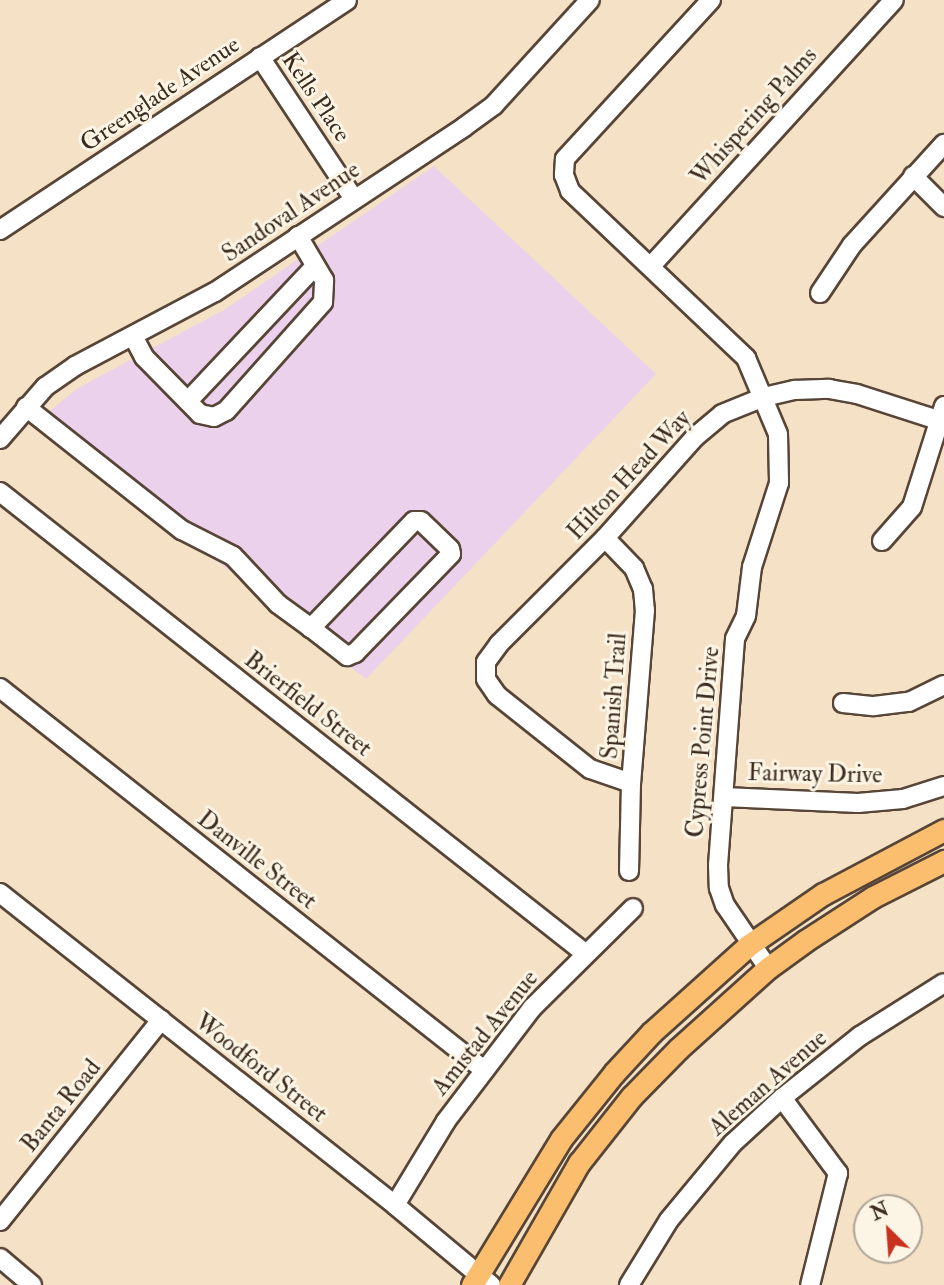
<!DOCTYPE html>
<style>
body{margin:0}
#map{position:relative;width:944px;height:1285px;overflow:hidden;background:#f5e1c5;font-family:"IM FELL Double Pica",serif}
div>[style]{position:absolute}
.built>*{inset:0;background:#ebd1eb}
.roads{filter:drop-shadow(2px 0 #574537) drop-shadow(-2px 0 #574537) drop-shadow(0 2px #574537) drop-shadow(0 -2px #574537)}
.minor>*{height:18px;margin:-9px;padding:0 9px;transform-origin:9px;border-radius:9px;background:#fff}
.major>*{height:21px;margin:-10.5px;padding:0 10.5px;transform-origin:10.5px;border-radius:10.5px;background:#fbbe6e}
span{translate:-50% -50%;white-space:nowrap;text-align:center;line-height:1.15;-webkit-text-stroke:6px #fcf5e5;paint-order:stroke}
.street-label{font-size:24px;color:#3b2a1e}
.north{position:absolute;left:853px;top:1194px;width:70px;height:70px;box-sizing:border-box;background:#fcf5e5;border:2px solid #afa495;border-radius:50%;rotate:335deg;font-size:19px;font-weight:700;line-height:28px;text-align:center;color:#3b2a1e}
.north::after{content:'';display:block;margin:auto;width:24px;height:32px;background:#c8321e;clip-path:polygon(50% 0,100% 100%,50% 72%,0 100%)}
</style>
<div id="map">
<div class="built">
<i style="clip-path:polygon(434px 166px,656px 374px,366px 679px,39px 420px,78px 388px,224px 310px)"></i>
</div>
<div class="roads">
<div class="minor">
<i style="left:711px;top:0;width:216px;rotate:132.6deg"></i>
<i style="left:565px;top:159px;width:16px;rotate:94deg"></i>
<i style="left:564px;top:175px;width:17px;rotate:69deg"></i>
<i style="left:570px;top:191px;width:243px;rotate:43.5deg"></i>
<i style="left:746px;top:358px;width:82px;rotate:67.2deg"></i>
<i style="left:778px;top:434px;width:49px;rotate:88.8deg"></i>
<i style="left:779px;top:483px;width:88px;rotate:107.8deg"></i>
<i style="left:752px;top:567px;width:49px;rotate:97deg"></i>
<i style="left:746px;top:616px;width:25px;rotate:116deg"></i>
<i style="left:735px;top:639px;width:227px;rotate:94.3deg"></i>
<i style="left:718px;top:865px;width:23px;rotate:88deg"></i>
<i style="left:719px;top:888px;width:18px;rotate:71deg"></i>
<i style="left:725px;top:905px;width:76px;rotate:55.7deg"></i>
<i style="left:260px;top:57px;width:170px;rotate:56.5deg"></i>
<i style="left:913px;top:176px;width:44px;rotate:45deg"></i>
<i style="left:0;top:230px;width:416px;rotate:-33.5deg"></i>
<i style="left:651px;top:266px;width:360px;rotate:-47.6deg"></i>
<i style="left:820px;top:293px;width:58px;rotate:-56.3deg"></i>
<i style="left:852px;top:245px;width:137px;rotate:-47.7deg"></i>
<i style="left:133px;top:336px;width:24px;rotate:62deg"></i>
<i style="left:144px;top:357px;width:80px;rotate:45.5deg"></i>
<i style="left:200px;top:414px;width:14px;rotate:12deg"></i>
<i style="left:214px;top:417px;width:13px;rotate:-27deg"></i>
<i style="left:226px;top:411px;width:146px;rotate:-48.3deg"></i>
<i style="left:323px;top:302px;width:22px;rotate:-87deg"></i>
<i style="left:324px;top:280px;width:51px;rotate:-120.6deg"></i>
<i style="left:188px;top:401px;width:185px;rotate:-46.7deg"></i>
<i style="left:26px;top:407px;width:199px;rotate:38.3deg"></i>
<i style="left:182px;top:530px;width:57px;rotate:27deg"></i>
<i style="left:233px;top:556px;width:66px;rotate:46.8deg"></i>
<i style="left:278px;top:604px;width:41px;rotate:36deg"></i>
<i style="left:311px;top:628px;width:46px;rotate:37.9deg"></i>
<i style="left:347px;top:656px;width:9px;rotate:-21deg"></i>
<i style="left:355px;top:653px;width:138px;rotate:-45.9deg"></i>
<i style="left:451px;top:554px;width:5px;rotate:-101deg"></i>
<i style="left:450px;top:549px;width:40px;rotate:-136deg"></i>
<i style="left:421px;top:521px;width:7px;rotate:180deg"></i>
<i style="left:414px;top:521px;width:149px;rotate:133.9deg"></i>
<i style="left:0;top:439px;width:69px;rotate:-49.1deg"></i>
<i style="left:45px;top:387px;width:37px;rotate:-35deg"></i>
<i style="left:75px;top:366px;width:158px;rotate:-27.9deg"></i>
<i style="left:215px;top:292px;width:299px;rotate:-33.5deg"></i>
<i style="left:464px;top:127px;width:37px;rotate:-36deg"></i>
<i style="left:494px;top:105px;width:142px;rotate:-47.6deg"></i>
<i style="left:0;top:492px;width:746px;rotate:38.25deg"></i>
<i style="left:605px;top:538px;width:42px;rotate:46deg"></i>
<i style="left:634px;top:568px;width:23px;rotate:67deg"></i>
<i style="left:643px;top:589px;width:21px;rotate:85deg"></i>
<i style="left:645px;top:610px;width:174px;rotate:94.6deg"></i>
<i style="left:631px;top:783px;width:88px;rotate:91.3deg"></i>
<i style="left:882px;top:541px;width:45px;rotate:-48.6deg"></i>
<i style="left:912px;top:507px;width:106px;rotate:-72.4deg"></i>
<i style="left:0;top:688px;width:617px;rotate:38.28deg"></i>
<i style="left:843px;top:703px;width:31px;rotate:6deg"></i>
<i style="left:874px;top:706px;width:35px;rotate:-7deg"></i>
<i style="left:909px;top:702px;width:39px;rotate:-26deg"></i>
<i style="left:631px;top:783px;width:43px;rotate:-161.1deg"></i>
<i style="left:590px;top:769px;width:119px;rotate:-141.5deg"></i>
<i style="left:497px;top:695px;width:19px;rotate:-125deg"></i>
<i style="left:486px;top:679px;width:17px;rotate:-90deg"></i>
<i style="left:486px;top:662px;width:22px;rotate:-54deg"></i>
<i style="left:499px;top:644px;width:150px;rotate:-45deg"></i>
<i style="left:605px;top:538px;width:135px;rotate:-48.3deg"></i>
<i style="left:695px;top:437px;width:35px;rotate:-40deg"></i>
<i style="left:722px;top:414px;width:45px;rotate:-22deg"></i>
<i style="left:764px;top:397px;width:32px;rotate:-13deg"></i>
<i style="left:795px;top:390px;width:34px;rotate:-2deg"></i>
<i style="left:829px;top:389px;width:28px;rotate:10deg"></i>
<i style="left:857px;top:394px;width:91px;rotate:17.8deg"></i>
<i style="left:724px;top:797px;width:134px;rotate:2.6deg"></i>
<i style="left:858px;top:803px;width:45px;rotate:-5.1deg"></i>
<i style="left:903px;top:799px;width:43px;rotate:-17.6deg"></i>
<i style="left:0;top:893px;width:503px;rotate:38.3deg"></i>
<i style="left:395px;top:1205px;width:125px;rotate:39.8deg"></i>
<i style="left:782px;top:1098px;width:94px;rotate:53.3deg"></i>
<i style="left:838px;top:1173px;width:115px;rotate:104deg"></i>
<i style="left:395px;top:1205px;width:98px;rotate:-58.7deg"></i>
<i style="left:446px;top:1121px;width:142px;rotate:-52.7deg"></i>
<i style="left:532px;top:1008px;width:142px;rotate:-44.7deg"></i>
<i style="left:0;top:1221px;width:258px;rotate:-51.3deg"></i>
<i style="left:0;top:1258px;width:42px;rotate:40.2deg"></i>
<i style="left:629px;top:1285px;width:76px;rotate:-58.4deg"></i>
<i style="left:669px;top:1220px;width:100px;rotate:-50.3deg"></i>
<i style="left:733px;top:1143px;width:67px;rotate:-42.6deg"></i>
<i style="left:782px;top:1098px;width:100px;rotate:-38.5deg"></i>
<i style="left:860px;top:1036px;width:99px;rotate:-32.2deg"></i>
</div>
<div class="major">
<i style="left:472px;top:1285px;width:171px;rotate:-58.6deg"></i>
<i style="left:561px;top:1139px;width:85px;rotate:-51.2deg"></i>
<i style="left:614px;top:1073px;width:56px;rotate:-47.2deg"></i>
<i style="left:652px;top:1032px;width:130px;rotate:-41.9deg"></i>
<i style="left:749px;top:945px;width:90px;rotate:-34.6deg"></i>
<i style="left:823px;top:894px;width:137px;rotate:-27.9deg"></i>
<i style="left:509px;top:1285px;width:141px;rotate:-60.2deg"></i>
<i style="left:579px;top:1163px;width:85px;rotate:-51.7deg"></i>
<i style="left:632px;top:1096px;width:66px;rotate:-45.6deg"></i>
<i style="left:678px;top:1049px;width:121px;rotate:-42deg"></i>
<i style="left:768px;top:968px;width:46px;rotate:-36.1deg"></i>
<i style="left:805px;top:941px;width:81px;rotate:-32.9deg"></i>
<i style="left:873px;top:897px;width:80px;rotate:-26.9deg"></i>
</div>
</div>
<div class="street-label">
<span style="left:160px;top:94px;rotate:-34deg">Greenglade Avenue</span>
<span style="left:316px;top:97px;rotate:56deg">Kells Place</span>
<span style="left:754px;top:116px;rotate:-48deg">Whispering Palms</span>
<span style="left:291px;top:212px;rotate:-34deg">Sandoval Avenue</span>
<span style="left:629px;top:475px;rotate:-47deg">Hilton Head Way</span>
<span style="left:614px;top:696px;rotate:-86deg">Spanish Trail</span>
<span style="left:308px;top:704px;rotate:38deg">Brierfield Street</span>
<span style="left:703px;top:742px;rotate:-85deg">Cypress Point Drive</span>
<span style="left:815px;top:774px;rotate:1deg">Fairway Drive</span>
<span style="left:257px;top:860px;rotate:38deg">Danville Street</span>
<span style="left:485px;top:1033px;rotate:-51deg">Amistad Avenue</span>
<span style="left:261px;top:1068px;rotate:38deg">Woodford Street</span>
<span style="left:768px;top:1083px;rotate:-41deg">Aleman Avenue</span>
<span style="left:61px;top:1106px;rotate:-51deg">Banta Road</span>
</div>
<div class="north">N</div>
</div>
